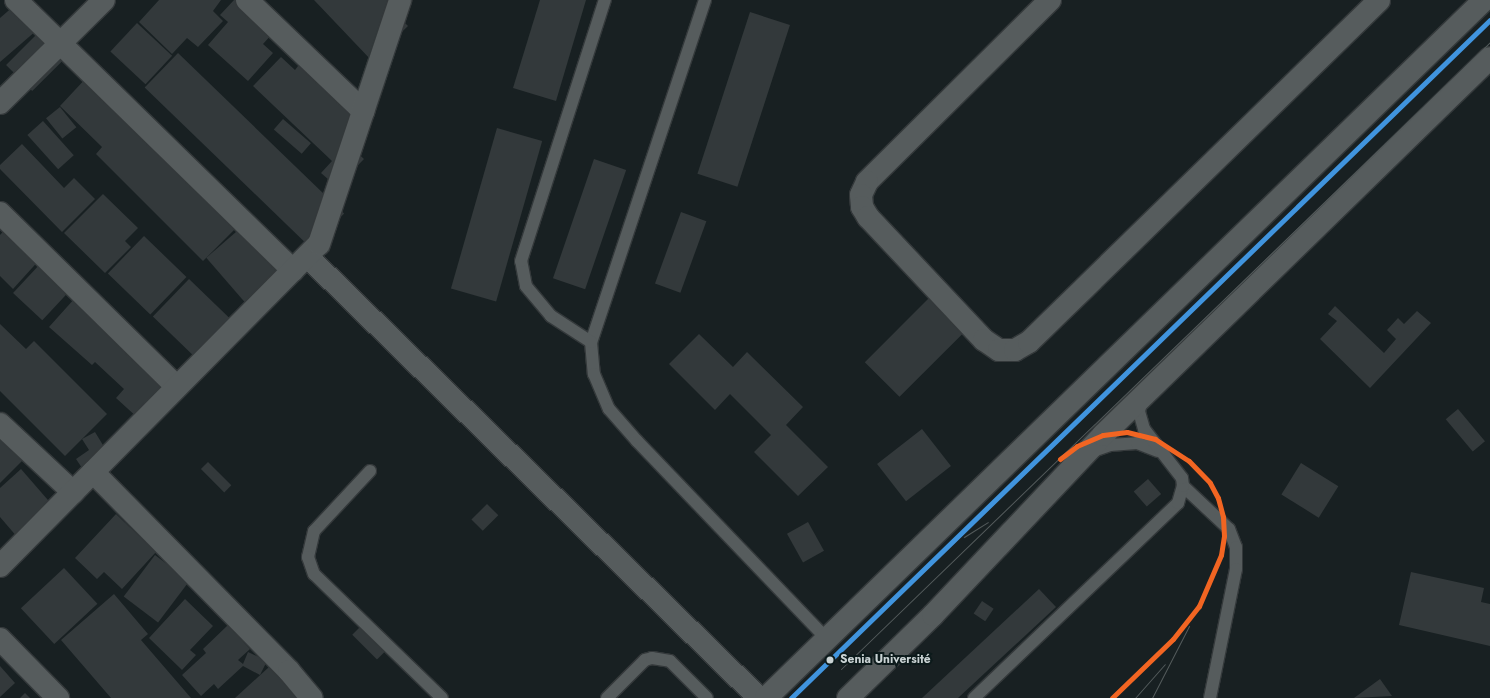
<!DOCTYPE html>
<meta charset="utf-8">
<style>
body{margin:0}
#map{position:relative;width:1490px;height:698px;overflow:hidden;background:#182022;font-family:Jost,sans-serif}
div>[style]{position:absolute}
.building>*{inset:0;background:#33393b;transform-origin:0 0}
.roads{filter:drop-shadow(1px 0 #34393b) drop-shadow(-1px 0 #34393b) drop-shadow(0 1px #34393b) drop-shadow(0 -1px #34393b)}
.lane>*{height:12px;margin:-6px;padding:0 6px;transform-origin:6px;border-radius:6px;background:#565c5d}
.street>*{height:22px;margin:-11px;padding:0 11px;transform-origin:11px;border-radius:11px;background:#565c5d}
.secondary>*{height:22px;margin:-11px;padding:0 11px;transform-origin:11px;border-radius:11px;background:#565c5d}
.tram>*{height:1px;margin:-0.5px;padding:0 0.5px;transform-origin:0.5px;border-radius:0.5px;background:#545b5c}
.tram-1>*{height:5px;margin:-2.5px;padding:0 2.5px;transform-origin:2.5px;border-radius:2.5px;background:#4094de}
.tram-2>*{height:5px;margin:-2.5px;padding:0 2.5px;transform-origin:2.5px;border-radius:2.5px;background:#f26522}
.dots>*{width:11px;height:11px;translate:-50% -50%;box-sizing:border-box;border:2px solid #0c1a1b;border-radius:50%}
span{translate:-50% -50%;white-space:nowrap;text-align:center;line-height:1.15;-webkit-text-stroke:4px #0c1a1b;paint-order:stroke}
.stop-label{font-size:12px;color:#cad3d4;font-weight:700}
.left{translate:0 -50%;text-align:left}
</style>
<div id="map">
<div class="building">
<i style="clip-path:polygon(159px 0,221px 0,213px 11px,223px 21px,198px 47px,187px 38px,172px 54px,139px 22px)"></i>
<i style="clip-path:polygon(234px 0,237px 0,273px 33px,263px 44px,273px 53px,248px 81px,208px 45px,228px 22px,220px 15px)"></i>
<i style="clip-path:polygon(314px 0,397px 0,391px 9px,408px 26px,372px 61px)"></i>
<i style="clip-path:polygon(540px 0,586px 0,556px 101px,513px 88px)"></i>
<i style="clip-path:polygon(15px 5px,37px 30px,0 62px,0 18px)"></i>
<i style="left:750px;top:12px;width:42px;height:170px;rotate:18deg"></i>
<i style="left:137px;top:23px;width:48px;height:39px;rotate:43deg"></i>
<i style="left:40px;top:31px;width:37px;height:48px;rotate:45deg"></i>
<i style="left:178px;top:53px;width:231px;height:48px;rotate:44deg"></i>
<i style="clip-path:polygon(281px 57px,295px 70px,301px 62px,369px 126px,350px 146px,364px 159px,337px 187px,321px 173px,332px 161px,253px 86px)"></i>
<i style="clip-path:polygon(88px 76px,238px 226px,203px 261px,96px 154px,102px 147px,60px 106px)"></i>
<i style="left:60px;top:107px;width:26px;height:18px;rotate:51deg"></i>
<i style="left:283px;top:119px;width:37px;height:14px;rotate:41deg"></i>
<i style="left:43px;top:121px;width:46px;height:21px;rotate:48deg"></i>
<i style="left:497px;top:128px;width:47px;height:167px;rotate:16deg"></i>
<i style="clip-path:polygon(22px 144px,64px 188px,74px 178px,95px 199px,62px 232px,0 169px,0 165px)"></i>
<i style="left:594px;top:159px;width:34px;height:126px;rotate:19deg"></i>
<i style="clip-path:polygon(103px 194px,138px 228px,125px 241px,131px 247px,105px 273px,64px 233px)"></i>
<i style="left:681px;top:212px;width:27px;height:76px;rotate:20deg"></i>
<i style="clip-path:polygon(9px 225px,42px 257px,13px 289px,0 276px,0 235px)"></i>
<i style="left:244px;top:225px;width:69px;height:50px;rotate:49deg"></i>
<i style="left:144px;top:236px;width:59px;height:52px;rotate:44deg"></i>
<i style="left:41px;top:263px;width:40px;height:41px;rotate:43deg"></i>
<i style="left:189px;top:279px;width:76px;height:52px;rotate:44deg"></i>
<i style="left:932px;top:295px;width:49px;height:95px;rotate:45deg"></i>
<i style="clip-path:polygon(75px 298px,181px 394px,150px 429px,116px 398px,124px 389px,95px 362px,92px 365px,49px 327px)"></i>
<i style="clip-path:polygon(1335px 306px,1384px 353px,1396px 339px,1387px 330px,1398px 318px,1404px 324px,1417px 311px,1431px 323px,1370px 388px,1320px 339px,1337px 321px,1328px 314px)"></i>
<i style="clip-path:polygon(0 324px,26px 349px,34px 341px,107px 414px,65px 456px,0 391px)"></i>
<i style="clip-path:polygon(699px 334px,733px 367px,747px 352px,803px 407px,786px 425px,828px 467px,798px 496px,754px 452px,771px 435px,730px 394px,715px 410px,669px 364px)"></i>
<i style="left:1458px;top:409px;width:42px;height:16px;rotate:50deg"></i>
<i style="left:922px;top:429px;width:47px;height:57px;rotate:52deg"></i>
<i style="clip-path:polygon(95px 432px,109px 455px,84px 471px,76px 459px,89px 450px,82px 439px)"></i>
<i style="clip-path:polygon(0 433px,25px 458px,0 483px)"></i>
<i style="left:208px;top:462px;width:33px;height:10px;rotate:45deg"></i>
<i style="left:1301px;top:463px;width:44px;height:37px;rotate:32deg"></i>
<i style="clip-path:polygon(21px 469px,54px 507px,18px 538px,0 517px,0 488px)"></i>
<i style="left:1148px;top:479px;width:20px;height:19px;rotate:49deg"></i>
<i style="left:487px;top:504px;width:16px;height:22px;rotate:45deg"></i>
<i style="clip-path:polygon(116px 514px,156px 552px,122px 589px,104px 572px,97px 579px,75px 558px)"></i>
<i style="left:808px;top:522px;width:33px;height:24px;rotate:61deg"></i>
<i style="left:155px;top:555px;width:43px;height:52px;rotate:37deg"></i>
<i style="left:64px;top:568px;width:49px;height:59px;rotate:47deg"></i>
<i style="clip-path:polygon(1411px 572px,1484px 588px,1481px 602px,1490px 604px,1490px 646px,1399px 625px)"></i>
<i style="clip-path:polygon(1039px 589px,1056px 607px,958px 698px,922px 698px)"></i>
<i style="clip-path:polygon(114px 594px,148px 634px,141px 640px,191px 698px,111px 698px,61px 640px)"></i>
<i style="clip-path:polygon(185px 599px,213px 626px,190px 650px,196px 655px,182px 670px,149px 638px)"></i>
<i style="left:982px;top:601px;width:14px;height:15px;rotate:34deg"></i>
<i style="clip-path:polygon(228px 625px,250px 649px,238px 660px,243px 664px,248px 652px,267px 661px,260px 675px,243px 666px,218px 689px,214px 684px,201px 696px,182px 675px,206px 653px,203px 649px)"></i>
<i style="left:360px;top:627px;width:35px;height:11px;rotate:45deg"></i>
<i style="clip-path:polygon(0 666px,15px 683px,0 697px)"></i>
<i style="clip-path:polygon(269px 667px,298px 698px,235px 698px)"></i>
<i style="clip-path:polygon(1380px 679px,1392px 696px,1354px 698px)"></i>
<i style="clip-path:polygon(25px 693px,30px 698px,20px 698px)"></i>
</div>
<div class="roads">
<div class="lane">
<i style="left:705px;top:0;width:360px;rotate:108.4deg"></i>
<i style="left:591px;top:342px;width:32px;rotate:85deg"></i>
<i style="left:594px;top:374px;width:38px;rotate:67deg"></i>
<i style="left:609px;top:409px;width:43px;rotate:48.8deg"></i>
<i style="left:637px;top:441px;width:274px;rotate:46.2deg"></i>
<i style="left:591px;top:342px;width:48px;rotate:-147deg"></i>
<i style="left:551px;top:316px;width:39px;rotate:-130deg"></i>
<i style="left:526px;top:286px;width:25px;rotate:-101deg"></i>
<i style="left:521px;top:261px;width:274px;rotate:-72.2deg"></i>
<i style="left:1093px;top:451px;width:18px;rotate:-19deg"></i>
<i style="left:1110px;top:445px;width:27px;rotate:-4deg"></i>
<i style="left:1137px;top:443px;width:22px;rotate:21deg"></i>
<i style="left:370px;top:471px;width:82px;rotate:133deg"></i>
<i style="left:314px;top:531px;width:27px;rotate:103deg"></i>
<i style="left:308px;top:557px;width:18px;rotate:71deg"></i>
<i style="left:314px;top:574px;width:178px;rotate:44.1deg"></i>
<i style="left:1183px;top:486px;width:63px;rotate:43.1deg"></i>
<i style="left:1229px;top:529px;width:19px;rotate:69deg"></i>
<i style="left:1236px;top:547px;width:22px;rotate:90deg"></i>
<i style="left:1236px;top:569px;width:132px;rotate:101.4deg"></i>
<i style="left:607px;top:698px;width:54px;rotate:-45deg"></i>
<i style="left:645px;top:660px;width:7px;rotate:-16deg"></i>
<i style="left:652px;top:658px;width:18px;rotate:9deg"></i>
<i style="left:670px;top:661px;width:52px;rotate:45deg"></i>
<i style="left:974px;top:698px;width:282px;rotate:-43.7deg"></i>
<i style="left:1178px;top:503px;width:18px;rotate:-74deg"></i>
<i style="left:1183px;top:486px;width:8px;rotate:-97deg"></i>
<i style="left:1182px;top:478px;width:62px;rotate:-127.8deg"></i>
<i style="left:1144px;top:429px;width:19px;rotate:-106deg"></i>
<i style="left:1139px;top:411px;width:11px;rotate:-75deg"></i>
</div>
<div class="street">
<i style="left:16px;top:0;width:387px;rotate:44.3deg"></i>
<i style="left:247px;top:0;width:161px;rotate:43.7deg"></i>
<i style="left:1050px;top:0;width:258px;rotate:135.2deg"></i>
<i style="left:867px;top:182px;width:14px;rotate:115deg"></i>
<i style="left:861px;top:195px;width:12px;rotate:85deg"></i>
<i style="left:862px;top:207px;width:12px;rotate:59deg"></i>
<i style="left:868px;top:217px;width:169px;rotate:46.7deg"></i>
<i style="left:984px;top:340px;width:18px;rotate:34deg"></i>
<i style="left:999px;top:350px;width:16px"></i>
<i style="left:1015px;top:350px;width:16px;rotate:-30deg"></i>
<i style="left:1029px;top:342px;width:489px;rotate:-44.3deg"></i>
<i style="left:0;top:103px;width:146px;rotate:-44.7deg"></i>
<i style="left:0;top:213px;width:248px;rotate:44.5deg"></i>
<i style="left:307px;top:256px;width:632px;rotate:44.36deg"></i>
<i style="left:0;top:424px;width:100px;rotate:43deg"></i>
<i style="left:93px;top:472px;width:279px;rotate:45.4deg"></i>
<i style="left:289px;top:671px;width:35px;rotate:50deg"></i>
<i style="left:0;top:566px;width:453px;rotate:-45.3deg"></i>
<i style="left:319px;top:244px;width:257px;rotate:-71.6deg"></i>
<i style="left:0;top:639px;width:83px;rotate:45.5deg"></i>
</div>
<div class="secondary">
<i style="left:766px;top:698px;width:1001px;rotate:-44.19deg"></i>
<i style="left:848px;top:698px;width:119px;rotate:-44.3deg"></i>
<i style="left:933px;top:615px;width:248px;rotate:-46.6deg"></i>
<i style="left:1103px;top:435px;width:540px;rotate:-44.25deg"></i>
</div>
</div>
<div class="tram">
<i style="left:1079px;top:445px;width:26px;rotate:-23deg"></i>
<i style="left:1103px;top:435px;width:15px;rotate:-8deg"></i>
<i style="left:1118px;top:433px;width:21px"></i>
<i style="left:1139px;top:433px;width:17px;rotate:21deg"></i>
<i style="left:1155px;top:439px;width:40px;rotate:32.9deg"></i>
<i style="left:1189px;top:461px;width:30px;rotate:46deg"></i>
<i style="left:1210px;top:483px;width:17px;rotate:62deg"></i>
<i style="left:1218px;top:498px;width:20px;rotate:75deg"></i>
<i style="left:1223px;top:517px;width:19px;rotate:87deg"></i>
<i style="left:1224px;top:536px;width:19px;rotate:99deg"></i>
<i style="left:1221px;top:555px;width:56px;rotate:113.3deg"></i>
<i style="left:1199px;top:606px;width:42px;rotate:128.2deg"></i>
<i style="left:1173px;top:639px;width:85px;rotate:136deg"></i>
<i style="left:964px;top:537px;width:28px;rotate:-32deg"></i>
<i style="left:829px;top:660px;width:151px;rotate:-43.1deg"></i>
<i style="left:939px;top:557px;width:769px;rotate:-44.26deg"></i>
<i style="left:841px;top:669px;width:902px;rotate:-44.01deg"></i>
<i style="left:1135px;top:698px;width:45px;rotate:-48.6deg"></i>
<i style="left:1152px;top:698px;width:81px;rotate:-62.8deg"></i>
</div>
<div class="tram-1">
<i style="left:791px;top:698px;width:974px;rotate:-44.13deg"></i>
</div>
<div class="tram-2">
<i style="left:1060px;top:459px;width:21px;rotate:-37deg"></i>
<i style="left:1077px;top:446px;width:28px;rotate:-23deg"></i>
<i style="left:1103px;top:435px;width:24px;rotate:-7deg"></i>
<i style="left:1127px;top:432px;width:29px;rotate:14deg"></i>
<i style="left:1155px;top:439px;width:40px;rotate:32.9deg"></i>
<i style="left:1189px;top:461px;width:30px;rotate:46deg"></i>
<i style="left:1210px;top:483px;width:17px;rotate:62deg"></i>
<i style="left:1218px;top:498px;width:20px;rotate:75deg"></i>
<i style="left:1223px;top:517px;width:19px;rotate:87deg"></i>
<i style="left:1224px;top:536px;width:19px;rotate:99deg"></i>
<i style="left:1221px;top:555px;width:56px;rotate:113.3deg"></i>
<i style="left:1199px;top:606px;width:42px;rotate:128.2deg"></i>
<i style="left:1173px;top:639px;width:85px;rotate:136deg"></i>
</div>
<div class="dots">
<i style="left:830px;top:660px;background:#cad3d4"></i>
</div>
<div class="stop-label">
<span class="left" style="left:840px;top:660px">Senia Université</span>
</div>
</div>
